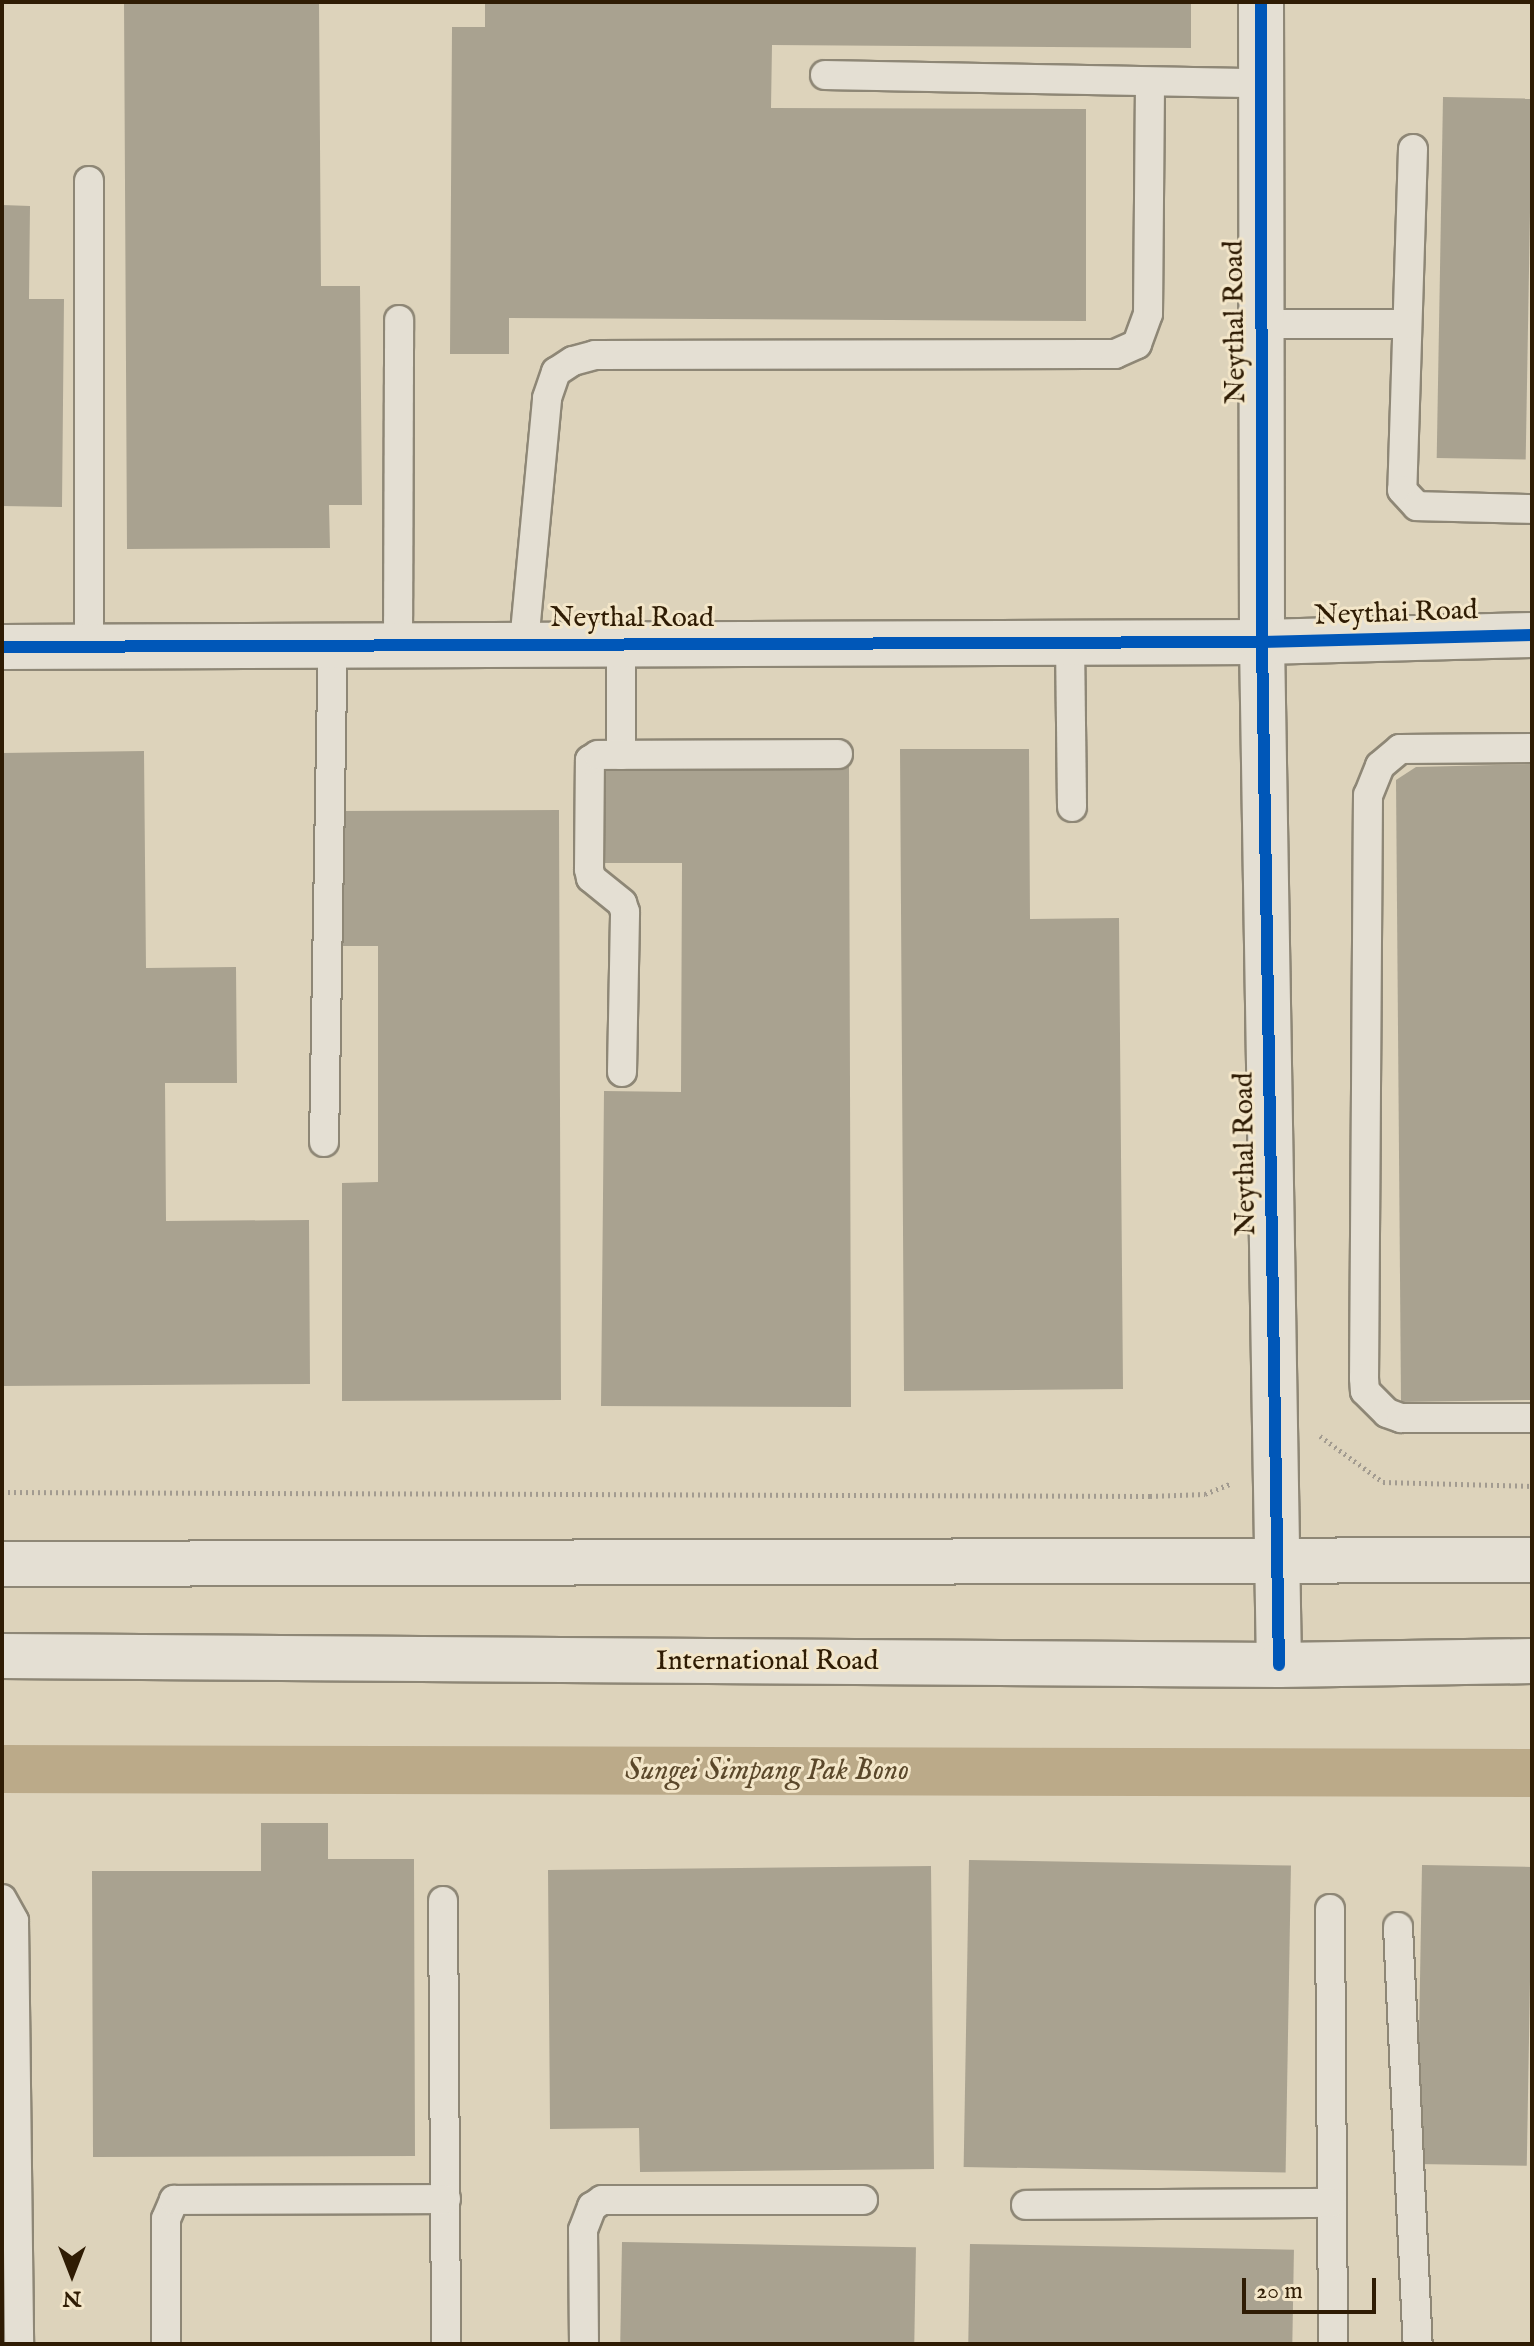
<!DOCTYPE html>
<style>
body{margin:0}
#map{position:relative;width:1534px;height:2346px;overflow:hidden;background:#ddd3bb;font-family:"IM FELL English",serif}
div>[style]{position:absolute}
.canal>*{height:48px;margin:-24px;padding:0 24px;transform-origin:24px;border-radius:24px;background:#bbaa89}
.building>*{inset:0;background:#a9a290;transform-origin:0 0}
.path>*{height:5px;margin-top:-2.5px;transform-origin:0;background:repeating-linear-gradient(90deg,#a29b90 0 2px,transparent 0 6px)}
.roads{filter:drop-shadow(2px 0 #8e8776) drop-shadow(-2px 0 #8e8776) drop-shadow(0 2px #8e8776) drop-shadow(0 -2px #8e8776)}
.lane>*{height:28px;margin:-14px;padding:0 14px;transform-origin:14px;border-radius:14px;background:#e4dfd3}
.street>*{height:44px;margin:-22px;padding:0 22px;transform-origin:22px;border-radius:22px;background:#e4dfd3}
.secondary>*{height:44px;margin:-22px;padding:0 22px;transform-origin:22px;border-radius:22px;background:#e4dfd3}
.cycleway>*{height:12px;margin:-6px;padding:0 6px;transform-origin:6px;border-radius:6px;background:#0057b8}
span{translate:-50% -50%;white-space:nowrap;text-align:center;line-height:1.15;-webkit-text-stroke:6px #f3e6c9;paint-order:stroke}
.street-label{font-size:28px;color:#2f1c04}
.water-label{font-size:30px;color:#5b482b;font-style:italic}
.frame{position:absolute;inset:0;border:4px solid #2f1c04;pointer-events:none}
.north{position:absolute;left:32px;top:2234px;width:80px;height:80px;-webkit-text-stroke:6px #f3e6c9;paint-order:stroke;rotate:180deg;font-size:22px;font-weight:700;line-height:32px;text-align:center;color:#2f1c04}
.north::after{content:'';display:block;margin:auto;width:28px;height:36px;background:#2f1c04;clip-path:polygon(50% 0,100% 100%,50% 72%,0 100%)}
.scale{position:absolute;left:1242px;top:2278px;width:134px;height:36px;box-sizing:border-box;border:4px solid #2f1c04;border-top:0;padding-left:10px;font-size:24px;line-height:28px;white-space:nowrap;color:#2f1c04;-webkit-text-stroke:6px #f3e6c9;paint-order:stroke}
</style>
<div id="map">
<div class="canal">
<i style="left:2px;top:1769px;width:1530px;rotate:0.15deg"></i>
</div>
<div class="building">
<i style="clip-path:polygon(124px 2px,319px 2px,321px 286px,360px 286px,362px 505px,329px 505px,330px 548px,127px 549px)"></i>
<i style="clip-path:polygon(485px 2px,1191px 2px,1191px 48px,772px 45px,771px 108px,1086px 109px,1086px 321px,509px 318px,509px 354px,450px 354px,452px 27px,485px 27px)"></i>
<i style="left:1443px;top:97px;width:89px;height:361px;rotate:1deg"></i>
<i style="clip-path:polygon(2px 205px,30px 206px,29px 299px,64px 299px,62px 507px,2px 506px)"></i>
<i style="clip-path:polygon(900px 749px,1029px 749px,1030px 919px,1119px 918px,1123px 1389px,904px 1391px)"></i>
<i style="clip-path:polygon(144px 751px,146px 968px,236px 967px,237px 1083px,165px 1083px,166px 1221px,309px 1220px,310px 1384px,2px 1386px,2px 753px)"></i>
<i style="clip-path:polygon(599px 761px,849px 761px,851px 1407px,601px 1406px,604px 1091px,681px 1092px,682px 863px,599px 863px)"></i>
<i style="clip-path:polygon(1532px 764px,1532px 1400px,1401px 1402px,1396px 780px,1416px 767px)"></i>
<i style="clip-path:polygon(559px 810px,561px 1400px,342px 1401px,342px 1183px,378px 1182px,378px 946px,342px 946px,342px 811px)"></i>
<i style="clip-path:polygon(261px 1823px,328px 1823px,328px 1859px,414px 1859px,415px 2156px,93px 2157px,92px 1871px,261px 1871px)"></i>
<i style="left:969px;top:1860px;width:322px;height:307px;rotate:1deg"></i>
<i style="left:1422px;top:1865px;width:110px;height:299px;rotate:1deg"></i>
<i style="clip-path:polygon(931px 1866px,934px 2169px,640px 2172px,639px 2128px,550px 2129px,548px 1870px)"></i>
<i style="left:622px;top:2242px;width:294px;height:102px;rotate:1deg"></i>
<i style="left:970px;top:2244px;width:324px;height:100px;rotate:1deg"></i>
</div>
<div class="path">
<i style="left:1320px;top:1436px;width:78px;rotate:36.1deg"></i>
<i style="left:1383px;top:1482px;width:149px;rotate:1.5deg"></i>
<i style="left:2px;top:1492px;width:1148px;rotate:0.2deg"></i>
<i style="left:1150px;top:1496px;width:55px;rotate:-2.1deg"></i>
<i style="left:1205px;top:1494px;width:27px;rotate:-22deg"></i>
</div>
<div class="roads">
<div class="lane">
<i style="left:825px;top:75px;width:433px;rotate:1.1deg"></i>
<i style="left:1413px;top:149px;width:341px;rotate:91.8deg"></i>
<i style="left:1402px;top:490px;width:22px;rotate:47deg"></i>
<i style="left:1417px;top:506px;width:115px;rotate:1.5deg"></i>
<i style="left:1260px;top:324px;width:146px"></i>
<i style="left:621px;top:642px;width:113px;rotate:90deg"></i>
<i style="left:1070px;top:642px;width:165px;rotate:89.3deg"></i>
<i style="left:524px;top:643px;width:246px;rotate:-84.6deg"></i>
<i style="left:547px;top:398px;width:28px;rotate:-71deg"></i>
<i style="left:556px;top:372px;width:20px;rotate:-33deg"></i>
<i style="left:573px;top:361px;width:23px;rotate:-15deg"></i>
<i style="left:595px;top:355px;width:520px;rotate:-0.11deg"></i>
<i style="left:1115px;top:354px;width:24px;rotate:-24deg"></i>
<i style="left:1137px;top:344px;width:32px;rotate:-70deg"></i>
<i style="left:1148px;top:314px;width:232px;rotate:-89.5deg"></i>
<i style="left:398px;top:644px;width:324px;rotate:-89.8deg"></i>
<i style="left:89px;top:647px;width:466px;rotate:-90deg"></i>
<i style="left:1532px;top:748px;width:132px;rotate:179.6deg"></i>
<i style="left:1400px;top:749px;width:26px;rotate:140deg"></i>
<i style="left:1380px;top:766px;width:31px;rotate:112deg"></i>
<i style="left:1368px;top:795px;width:583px;rotate:90.39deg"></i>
<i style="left:1364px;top:1378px;width:13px;rotate:86deg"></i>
<i style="left:1365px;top:1391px;width:31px;rotate:45deg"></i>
<i style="left:1387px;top:1413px;width:15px;rotate:20deg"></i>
<i style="left:1401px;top:1418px;width:131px"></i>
<i style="left:622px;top:1072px;width:160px;rotate:-88.9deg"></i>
<i style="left:625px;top:912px;width:9px;rotate:-108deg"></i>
<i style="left:622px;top:903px;width:40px;rotate:-141deg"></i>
<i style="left:591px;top:878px;width:9px;rotate:-103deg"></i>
<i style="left:589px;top:869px;width:109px;rotate:-89.5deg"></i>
<i style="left:590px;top:760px;width:9px;rotate:-32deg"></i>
<i style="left:598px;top:755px;width:240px;rotate:-0.2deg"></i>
<i style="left:324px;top:1142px;width:498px;rotate:-89deg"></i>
<i style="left:2px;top:1899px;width:25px;rotate:61deg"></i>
<i style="left:14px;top:1921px;width:423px;rotate:89.3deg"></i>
<i style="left:443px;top:1901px;width:443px;rotate:89.6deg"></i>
<i style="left:1330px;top:1909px;width:435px;rotate:89.6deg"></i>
<i style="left:1398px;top:1927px;width:417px;rotate:87.3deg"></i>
<i style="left:1026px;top:2205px;width:306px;rotate:-0.4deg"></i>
<i style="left:166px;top:2344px;width:125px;rotate:-90deg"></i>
<i style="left:166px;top:2219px;width:21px;rotate:-67deg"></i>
<i style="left:174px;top:2200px;width:272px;rotate:-0.2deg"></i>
<i style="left:584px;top:2344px;width:114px;rotate:-90.5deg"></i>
<i style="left:583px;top:2230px;width:25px;rotate:-69deg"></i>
<i style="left:592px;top:2207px;width:12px;rotate:-35deg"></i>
<i style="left:602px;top:2200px;width:261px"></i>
</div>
<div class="street">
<i style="left:1261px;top:2px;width:640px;rotate:89.91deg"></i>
<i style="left:1262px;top:642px;width:1023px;rotate:89.05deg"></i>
<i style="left:2px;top:647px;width:1260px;rotate:-0.23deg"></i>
<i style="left:1262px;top:642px;width:270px;rotate:-1.5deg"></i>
</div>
<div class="secondary">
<i style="left:2px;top:1564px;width:1530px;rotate:-0.15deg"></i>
<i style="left:2px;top:1656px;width:1277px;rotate:0.4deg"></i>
<i style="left:1279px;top:1665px;width:253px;rotate:-0.9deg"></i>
</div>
</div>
<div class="cycleway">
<i style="left:1261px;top:2px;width:640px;rotate:89.91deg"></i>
<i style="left:1262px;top:642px;width:1023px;rotate:89.05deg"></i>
<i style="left:2px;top:647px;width:1260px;rotate:-0.23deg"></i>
<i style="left:1262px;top:642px;width:270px;rotate:-1.5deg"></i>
</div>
<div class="street-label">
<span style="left:1236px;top:322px;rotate:-91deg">Neythal Road</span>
<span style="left:1396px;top:614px;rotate:-2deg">Neythai Road</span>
<span style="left:632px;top:619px">Neythal Road</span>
<span style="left:1246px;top:1154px;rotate:-91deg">Neythal Road</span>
<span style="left:767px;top:1662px">International Road</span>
</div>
<div class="water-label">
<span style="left:767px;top:1771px">Sungei Simpang Pak Bono</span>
</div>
<div class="frame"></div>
<div class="north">N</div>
<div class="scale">20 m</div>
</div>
